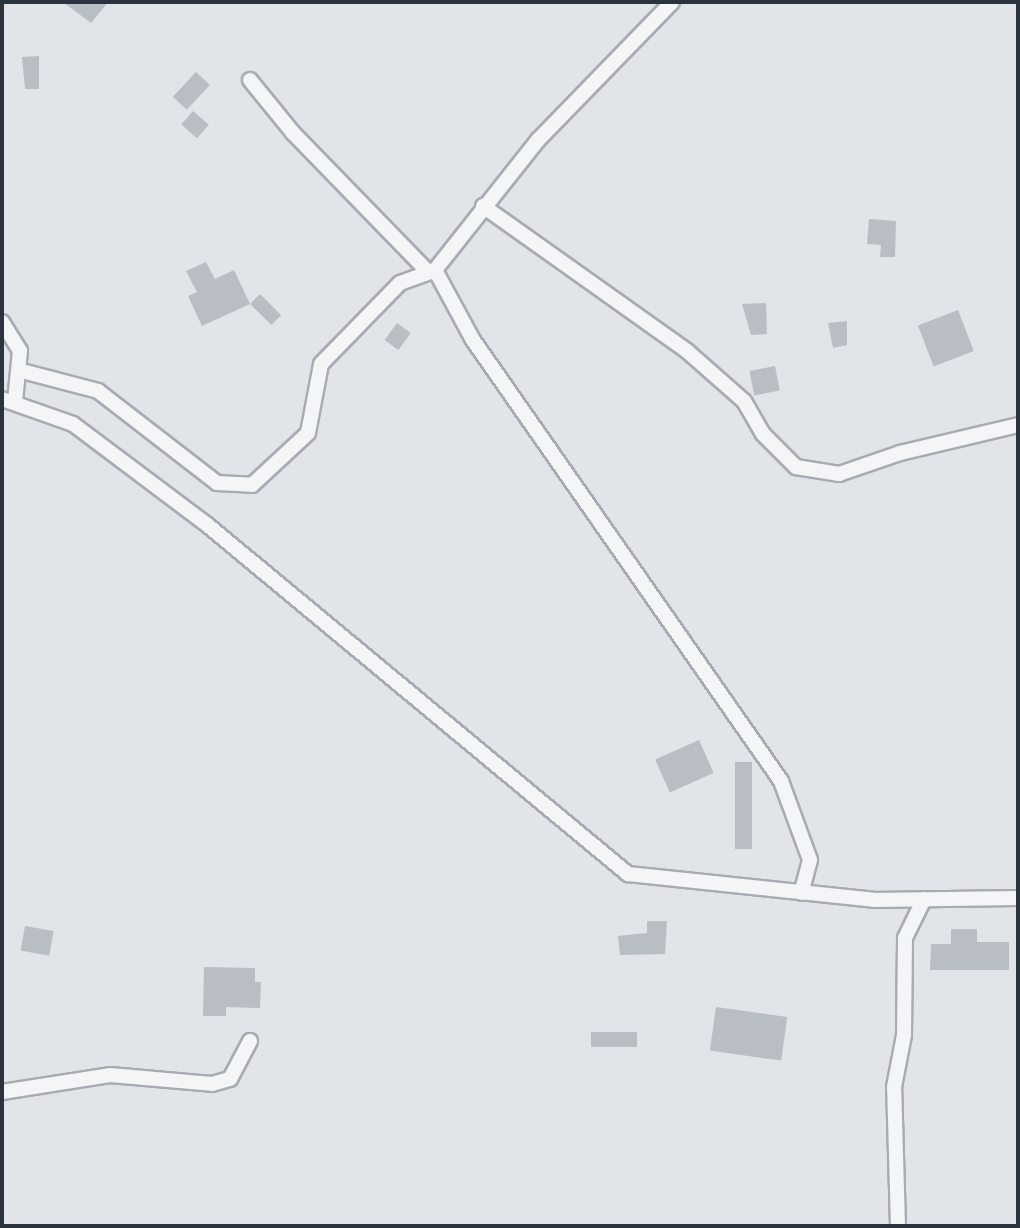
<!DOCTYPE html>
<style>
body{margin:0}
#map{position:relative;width:1020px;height:1228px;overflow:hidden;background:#e1e4e8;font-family:Figtree,sans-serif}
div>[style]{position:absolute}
.building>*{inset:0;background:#b8bec4;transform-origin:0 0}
.roads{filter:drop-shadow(2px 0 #a7acb2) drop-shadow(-2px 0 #a7acb2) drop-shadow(0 2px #a7acb2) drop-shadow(0 -2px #a7acb2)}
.minor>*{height:14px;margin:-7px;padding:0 7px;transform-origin:7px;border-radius:7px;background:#f3f5f7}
span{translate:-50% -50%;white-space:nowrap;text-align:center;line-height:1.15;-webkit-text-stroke:5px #f0f3f6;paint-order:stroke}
.frame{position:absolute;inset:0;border:4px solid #2b343e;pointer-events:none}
</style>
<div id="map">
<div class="building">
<i style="clip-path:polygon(63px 2px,108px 2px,91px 23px)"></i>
<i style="clip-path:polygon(39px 56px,39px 89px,25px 89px,22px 57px)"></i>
<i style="left:196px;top:72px;width:19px;height:34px;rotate:43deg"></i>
<i style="left:193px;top:111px;width:21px;height:18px;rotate:41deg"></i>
<i style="clip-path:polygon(869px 219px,896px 221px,895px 257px,880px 257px,881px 245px,867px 244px)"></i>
<i style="clip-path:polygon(206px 262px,215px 279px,234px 270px,250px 304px,202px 326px,188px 296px,197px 292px,186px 271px)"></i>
<i style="left:260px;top:294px;width:30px;height:14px;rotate:45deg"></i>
<i style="clip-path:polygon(766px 303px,767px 334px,751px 335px,742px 304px)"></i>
<i style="left:958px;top:310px;width:44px;height:43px;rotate:69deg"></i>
<i style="clip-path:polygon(847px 321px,847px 345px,833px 348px,828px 323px)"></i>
<i style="left:397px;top:323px;width:17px;height:21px;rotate:36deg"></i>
<i style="left:775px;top:366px;width:25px;height:26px;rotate:79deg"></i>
<i style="left:699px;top:740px;width:36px;height:48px;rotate:66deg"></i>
<i style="left:735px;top:762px;width:17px;height:87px"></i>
<i style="clip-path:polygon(647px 921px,667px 921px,665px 954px,620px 955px,618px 936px,647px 933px)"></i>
<i style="left:25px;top:926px;width:29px;height:25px;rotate:10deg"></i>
<i style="clip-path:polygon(951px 929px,977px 929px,977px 942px,1009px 942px,1009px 970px,930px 970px,931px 944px,951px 944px)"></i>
<i style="clip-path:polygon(204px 967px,255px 968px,255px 982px,261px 982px,260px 1008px,226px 1007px,226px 1016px,203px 1016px)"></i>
<i style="left:716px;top:1007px;width:72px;height:44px;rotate:8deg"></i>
<i style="left:637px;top:1032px;width:15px;height:46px;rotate:90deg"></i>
</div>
<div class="roads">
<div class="minor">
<i style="left:250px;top:80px;width:68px;rotate:50.9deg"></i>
<i style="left:293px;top:133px;width:192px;rotate:45.8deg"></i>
<i style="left:483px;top:206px;width:250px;rotate:35.4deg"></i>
<i style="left:687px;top:351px;width:76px;rotate:41.3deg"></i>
<i style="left:744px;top:401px;width:38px;rotate:60deg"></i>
<i style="left:763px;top:434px;width:47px;rotate:45deg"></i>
<i style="left:796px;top:467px;width:44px;rotate:9.2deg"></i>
<i style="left:839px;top:474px;width:65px;rotate:-19deg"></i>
<i style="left:900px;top:453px;width:121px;rotate:-13.3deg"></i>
<i style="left:435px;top:270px;width:80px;rotate:61.5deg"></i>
<i style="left:473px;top:340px;width:538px;rotate:55.07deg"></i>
<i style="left:781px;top:781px;width:84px;rotate:69.8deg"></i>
<i style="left:810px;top:860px;width:34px;rotate:105deg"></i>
<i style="left:2px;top:322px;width:34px;rotate:58deg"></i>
<i style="left:20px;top:351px;width:50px;rotate:95.7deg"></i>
<i style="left:22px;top:371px;width:79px;rotate:14.7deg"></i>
<i style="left:98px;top:391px;width:150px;rotate:37.7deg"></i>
<i style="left:217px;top:483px;width:35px;rotate:3deg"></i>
<i style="left:252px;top:485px;width:76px;rotate:-42.9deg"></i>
<i style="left:308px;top:433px;width:70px;rotate:-79.3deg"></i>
<i style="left:321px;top:364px;width:113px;rotate:-45.7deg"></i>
<i style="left:400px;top:283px;width:37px;rotate:-20deg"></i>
<i style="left:435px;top:270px;width:166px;rotate:-51.6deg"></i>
<i style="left:538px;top:140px;width:192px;rotate:-45.8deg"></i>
<i style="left:2px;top:399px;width:75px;rotate:19.4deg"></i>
<i style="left:73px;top:424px;width:165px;rotate:36.9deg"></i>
<i style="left:205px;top:523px;width:550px;rotate:39.69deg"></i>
<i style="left:628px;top:874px;width:247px;rotate:6deg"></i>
<i style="left:874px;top:900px;width:144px;rotate:-0.8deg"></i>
<i style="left:2px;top:1092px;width:109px;rotate:-8.9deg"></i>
<i style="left:110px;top:1075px;width:102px;rotate:5deg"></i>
<i style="left:212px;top:1084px;width:19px;rotate:-16deg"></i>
<i style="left:230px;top:1079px;width:43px;rotate:-62.2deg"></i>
<i style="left:898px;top:1226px;width:139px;rotate:-91.6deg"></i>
<i style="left:894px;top:1087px;width:53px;rotate:-79.1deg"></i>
<i style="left:904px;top:1035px;width:97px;rotate:-89.4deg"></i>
<i style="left:905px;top:938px;width:43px;rotate:-64deg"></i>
</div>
</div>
<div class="frame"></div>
</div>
